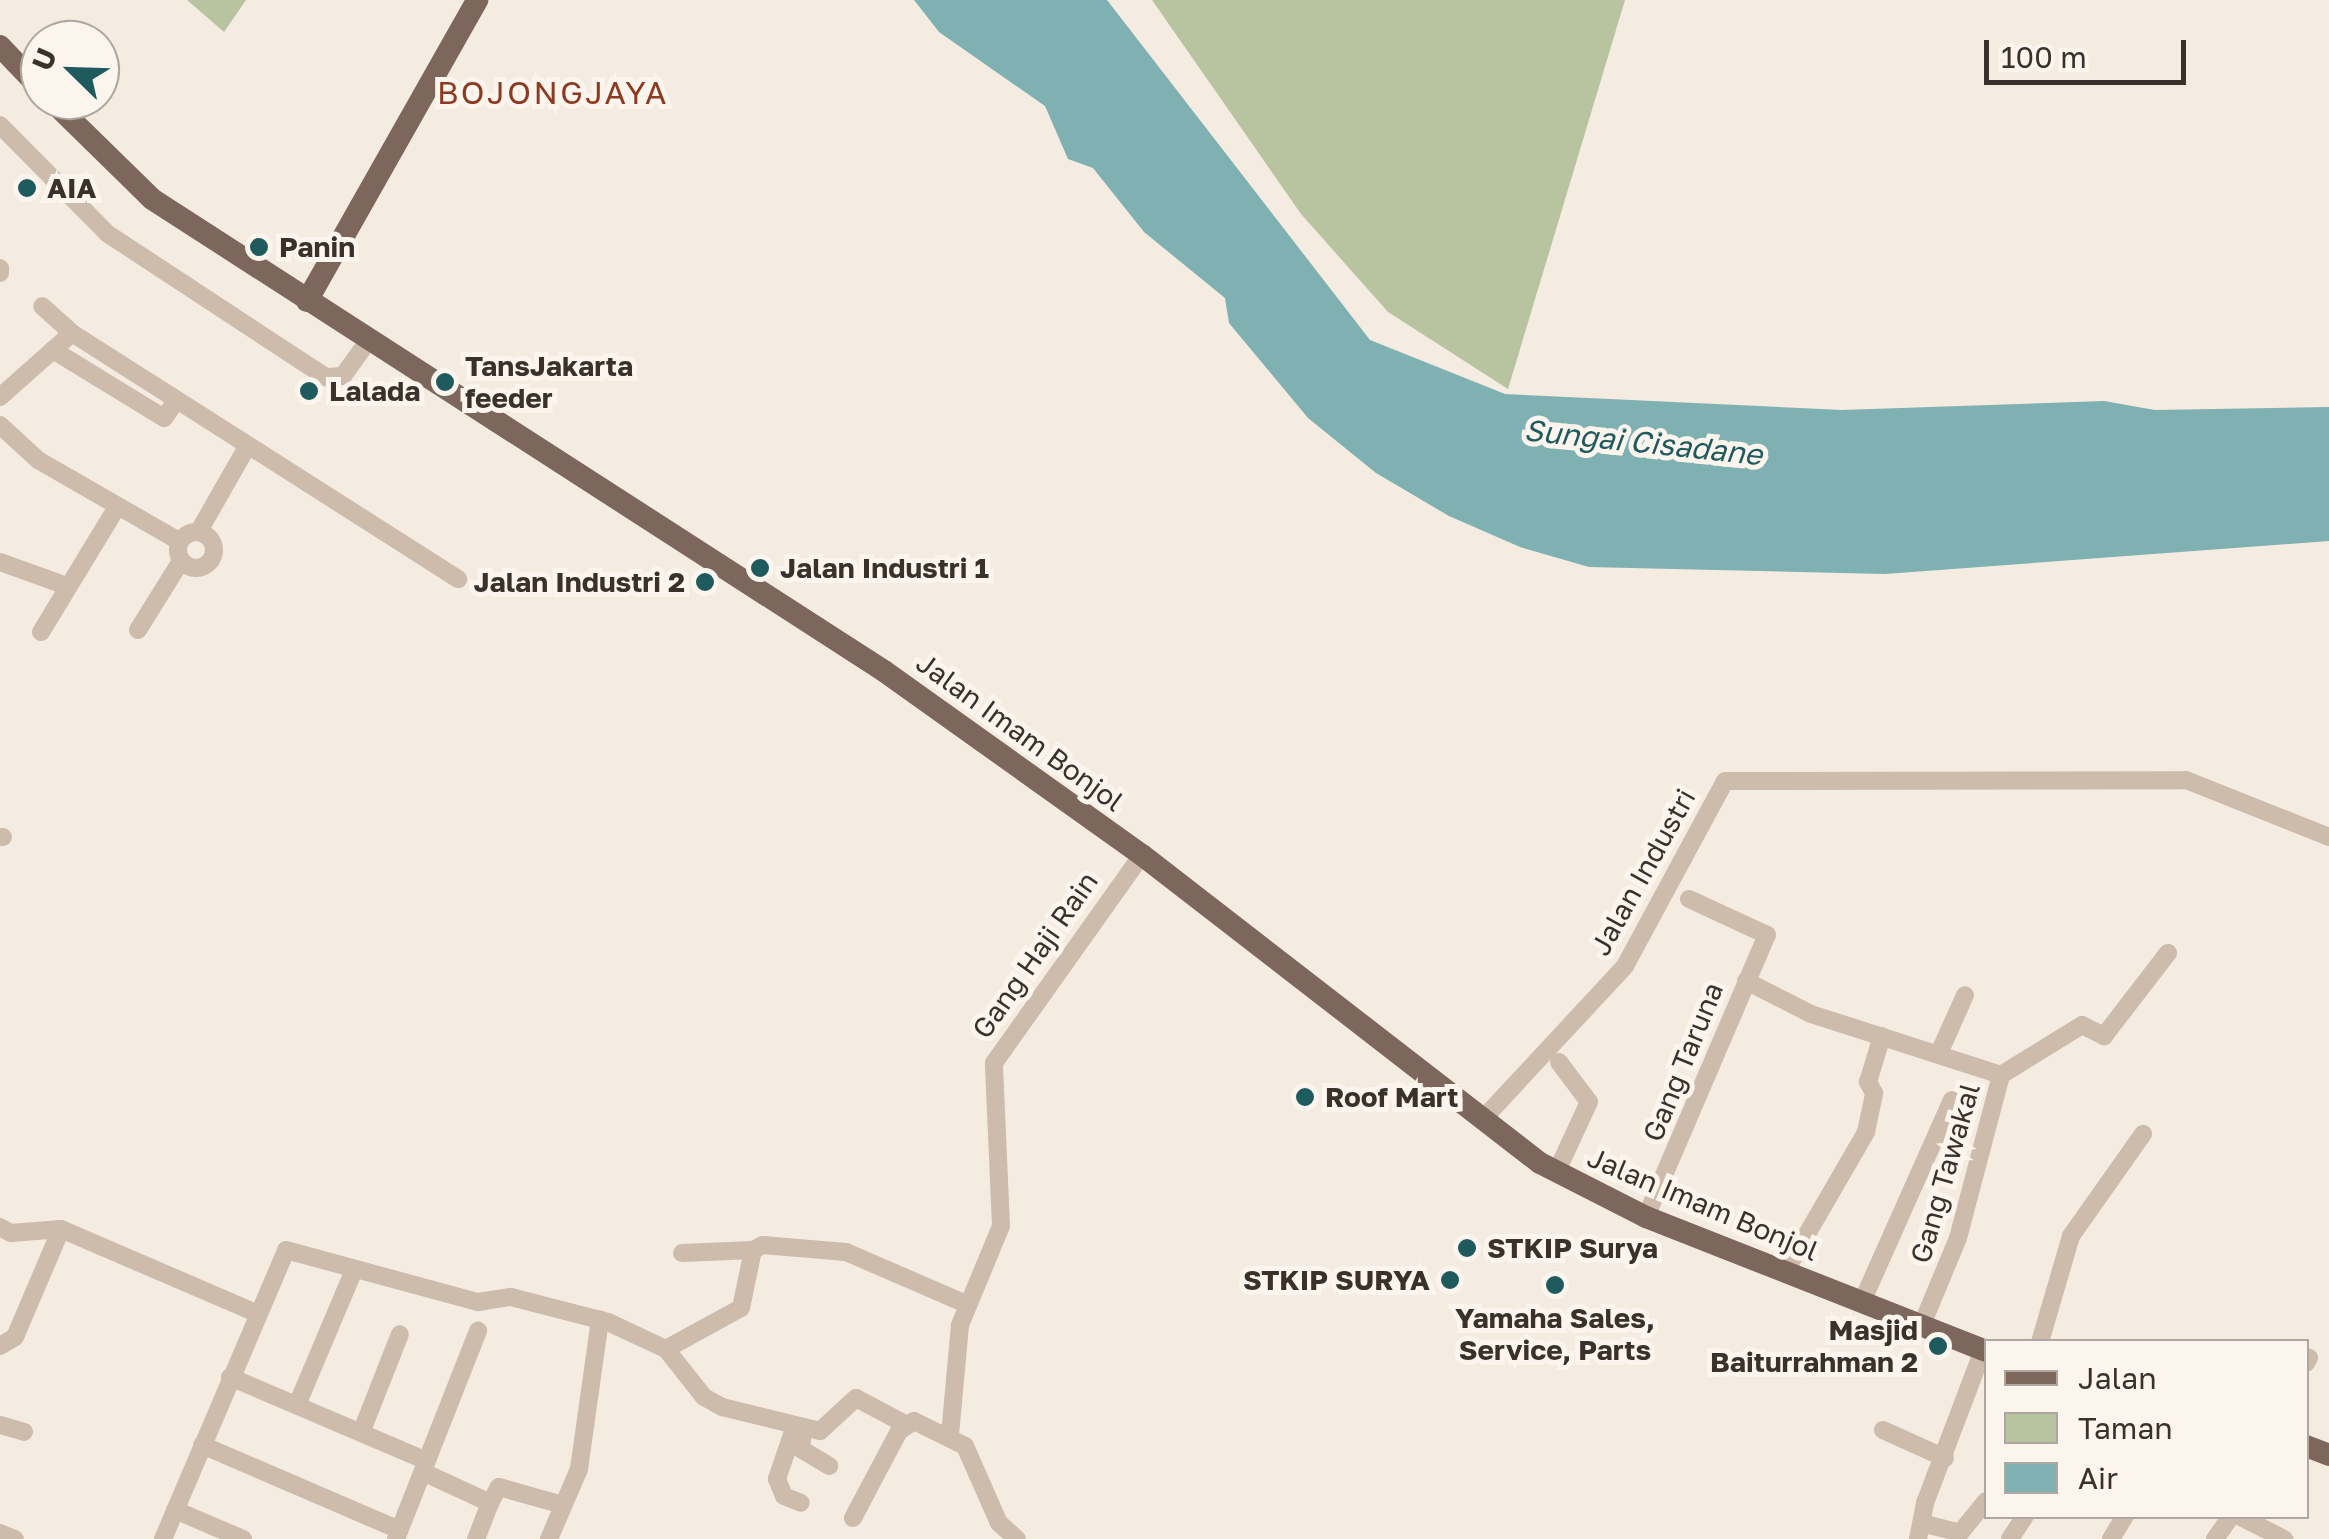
<!DOCTYPE html>
<style>
body{margin:0}
#map{position:relative;width:2329px;height:1539px;overflow:hidden;background:#f4ebe1;font-family:"Golos Text",sans-serif}
div>[style]{position:absolute}
.green>*{inset:0;background:#b8c4a0}
.water>*{inset:0;background:#7fb0b2}
.minor>*{height:18px;margin:-9px;padding:0 9px;transform-origin:9px;border-radius:9px;background:#cdbbac}
.minor>.ring{margin:-9px;padding:0;box-sizing:content-box;background:none;border:18px solid #cdbbac;border-radius:50%}
.major>*{height:22px;margin:-11px;padding:0 11px;transform-origin:11px;border-radius:11px;background:#7d675c}
.dots>*{width:28px;height:28px;translate:-50% -50%;box-sizing:border-box;border:5px solid #fbf5ee;border-radius:50%}
span{translate:-50% -50%;white-space:nowrap;text-align:center;line-height:1.15;-webkit-text-stroke:10px #fbf5ee;paint-order:stroke}
.poi-label{font-size:28px;color:#3b302b;font-weight:700}
.left{translate:0 -50%;text-align:left}
.right{translate:-100% -50%;text-align:right}
.street-label{font-size:28px;color:#3b302b}
.water-label{font-size:30px;color:#1f5a5e;font-style:italic}
.quarter-label{font-size:32px;color:#8c3b22;letter-spacing:2.5px}
.legend{position:absolute;left:1984px;top:1339px;width:325px;height:180px;box-sizing:border-box;background:#fbf5ee;border:2px solid #aea6a0;margin:0;padding:12px 18px;list-style:none;font-size:30px;color:#3b302b}
.legend li{display:flex;align-items:center;gap:20px;height:50px}
.legend b{width:50px;border:2px solid #aea6a0}
.north{position:absolute;left:20px;top:20px;width:100px;height:100px;box-sizing:border-box;background:#fbf5ee;border:2px solid #aea6a0;border-radius:50%;rotate:293deg;font-size:28px;font-weight:700;line-height:40px;text-align:center;color:#3b302b}
.north::after{content:'';display:block;margin:auto;width:35px;height:45px;background:#1f5a5e;clip-path:polygon(50% 0,100% 100%,50% 72%,0 100%)}
.scale{position:absolute;left:1984px;top:40px;width:202px;height:45px;box-sizing:border-box;border:5px solid #3b302b;border-top:0;padding-left:12px;font-size:30px;line-height:35px;white-space:nowrap;color:#3b302b;-webkit-text-stroke:8px #fbf5ee;paint-order:stroke}
</style>
<div id="map">
<div class="green">
<i style="clip-path:polygon(187px 0,246px 0,224px 32px)"></i>
<i style="clip-path:polygon(1152px 0,1625px 0,1508px 389px,1388px 312px,1301px 214px)"></i>
</div>
<div class="water">
<i style="clip-path:polygon(914px 0,1107px 0,1370px 340px,1505px 394px,1842px 410px,2104px 401px,2155px 410px,2329px 407px,2329px 541px,1885px 574px,1589px 567px,1520px 547px,1449px 516px,1376px 473px,1308px 418px,1229px 323px,1225px 298px,1144px 232px,1093px 168px,1068px 159px,1045px 106px,939px 32px)"></i>
</div>
<div class="minor">
<i style="left:0;top:125px;width:153px;rotate:45.3deg"></i>
<i style="left:108px;top:234px;width:261px;rotate:33.3deg"></i>
<i style="left:326px;top:377px;width:17px;rotate:-3deg"></i>
<i style="left:343px;top:376px;width:43px;rotate:-54.5deg"></i>
<i style="left:0;top:268px;width:5px;rotate:90deg"></i>
<i style="left:72px;top:333px;width:458px;rotate:32.5deg"></i>
<i style="left:53px;top:350px;width:130px;rotate:31.5deg"></i>
<i style="left:164px;top:418px;width:21px;rotate:-55deg"></i>
<i style="left:0;top:397px;width:96px;rotate:-41.6deg"></i>
<i style="left:72px;top:333px;width:40px;rotate:-138deg"></i>
<i style="left:0;top:425px;width:52px;rotate:42.6deg"></i>
<i style="left:38px;top:460px;width:163px;rotate:29.9deg"></i>
<i style="left:199px;top:531px;width:97px;rotate:-60.3deg"></i>
<i class="ring" style="left:178px;top:532px;width:18px;height:18px"></i>
<i style="left:0;top:562px;width:68px;rotate:19.8deg"></i>
<i style="left:138px;top:630px;width:81px;rotate:-58.1deg"></i>
<i style="left:41px;top:632px;width:146px;rotate:-58.7deg"></i>
<i style="left:0;top:837px;width:3px"></i>
<i style="left:1746px;top:981px;width:73px;rotate:26.9deg"></i>
<i style="left:1811px;top:1014px;width:200px;rotate:17.8deg"></i>
<i style="left:1940px;top:1051px;width:61px;rotate:-65.9deg"></i>
<i style="left:1483px;top:1119px;width:209px;rotate:-47.1deg"></i>
<i style="left:1625px;top:966px;width:210px;rotate:-61.6deg"></i>
<i style="left:1725px;top:781px;width:461px;rotate:-0.1deg"></i>
<i style="left:2186px;top:780px;width:154px;rotate:21.7deg"></i>
<i style="left:1556px;top:1173px;width:78px;rotate:-65.1deg"></i>
<i style="left:1589px;top:1102px;width:50px;rotate:-126.9deg"></i>
<i style="left:1646px;top:1217px;width:307px;rotate:-66.8deg"></i>
<i style="left:1767px;top:935px;width:86px;rotate:-155.2deg"></i>
<i style="left:0;top:1227px;width:13px;rotate:29deg"></i>
<i style="left:11px;top:1233px;width:50px;rotate:-4.6deg"></i>
<i style="left:61px;top:1229px;width:212px;rotate:23.3deg"></i>
<i style="left:682px;top:1253px;width:71px;rotate:-2.4deg"></i>
<i style="left:1785px;top:1272px;width:162px;rotate:-59.9deg"></i>
<i style="left:1866px;top:1132px;width:40px;rotate:-78deg"></i>
<i style="left:1874px;top:1093px;width:13px;rotate:-119deg"></i>
<i style="left:1868px;top:1082px;width:48px;rotate:-73.1deg"></i>
<i style="left:1862px;top:1302px;width:221px;rotate:-66deg"></i>
<i style="left:1921px;top:1327px;width:96px;rotate:-67.4deg"></i>
<i style="left:1958px;top:1238px;width:169px;rotate:-75.2deg"></i>
<i style="left:2001px;top:1075px;width:95px;rotate:-31.7deg"></i>
<i style="left:2082px;top:1025px;width:25px;rotate:27deg"></i>
<i style="left:2104px;top:1036px;width:105px;rotate:-52.4deg"></i>
<i style="left:2040px;top:1342px;width:110px;rotate:-73.7deg"></i>
<i style="left:2071px;top:1236px;width:125px;rotate:-54.8deg"></i>
<i style="left:0;top:1346px;width:17px;rotate:-31deg"></i>
<i style="left:15px;top:1337px;width:117px;rotate:-66.9deg"></i>
<i style="left:666px;top:1349px;width:85px;rotate:-28.7deg"></i>
<i style="left:741px;top:1308px;width:59px;rotate:-78.3deg"></i>
<i style="left:753px;top:1250px;width:11px;rotate:-27deg"></i>
<i style="left:763px;top:1245px;width:83px;rotate:4.8deg"></i>
<i style="left:846px;top:1252px;width:131px;rotate:23.4deg"></i>
<i style="left:2306px;top:1363px;width:6px;rotate:-59deg"></i>
<i style="left:230px;top:1377px;width:214px;rotate:23.1deg"></i>
<i style="left:297px;top:1405px;width:147px;rotate:-67.1deg"></i>
<i style="left:0;top:1425px;width:25px;rotate:16deg"></i>
<i style="left:795px;top:1426px;width:56px;rotate:108.8deg"></i>
<i style="left:777px;top:1479px;width:18px;rotate:68deg"></i>
<i style="left:784px;top:1496px;width:18px;rotate:22deg"></i>
<i style="left:803px;top:1428px;width:21px;rotate:95deg"></i>
<i style="left:801px;top:1449px;width:33px;rotate:31deg"></i>
<i style="left:1883px;top:1430px;width:68px;rotate:24.3deg"></i>
<i style="left:361px;top:1433px;width:106px;rotate:-68.5deg"></i>
<i style="left:950px;top:1435px;width:110px;rotate:-84.8deg"></i>
<i style="left:960px;top:1325px;width:107px;rotate:-67.5deg"></i>
<i style="left:1001px;top:1226px;width:163px;rotate:-92.5deg"></i>
<i style="left:994px;top:1063px;width:255px;rotate:-54.6deg"></i>
<i style="left:202px;top:1445px;width:215px;rotate:23.3deg"></i>
<i style="left:423px;top:1472px;width:74px;rotate:24.8deg"></i>
<i style="left:490px;top:1503px;width:39px;rotate:111deg"></i>
<i style="left:490px;top:1503px;width:18px;rotate:-61deg"></i>
<i style="left:499px;top:1487px;width:66px;rotate:15.7deg"></i>
<i style="left:175px;top:1510px;width:74px;rotate:23.1deg"></i>
<i style="left:2239px;top:1516px;width:51px;rotate:27.1deg"></i>
<i style="left:853px;top:1518px;width:98px;rotate:-62.1deg"></i>
<i style="left:899px;top:1431px;width:18px;rotate:-34deg"></i>
<i style="left:914px;top:1421px;width:57px;rotate:26.1deg"></i>
<i style="left:965px;top:1446px;width:84px;rotate:66.2deg"></i>
<i style="left:999px;top:1523px;width:24px;rotate:42deg"></i>
<i style="left:1925px;top:1524px;width:36px;rotate:14deg"></i>
<i style="left:1960px;top:1533px;width:41px;rotate:-50.9deg"></i>
<i style="left:0;top:1533px;width:16px;rotate:22deg"></i>
<i style="left:163px;top:1539px;width:314px;rotate:-66.9deg"></i>
<i style="left:286px;top:1250px;width:199px;rotate:15.2deg"></i>
<i style="left:478px;top:1302px;width:33px;rotate:-9deg"></i>
<i style="left:511px;top:1297px;width:100px;rotate:14.5deg"></i>
<i style="left:608px;top:1322px;width:64px;rotate:25deg"></i>
<i style="left:666px;top:1349px;width:61px;rotate:51.6deg"></i>
<i style="left:704px;top:1397px;width:21px;rotate:29deg"></i>
<i style="left:722px;top:1407px;width:101px;rotate:13.8deg"></i>
<i style="left:820px;top:1431px;width:49px;rotate:-42.5deg"></i>
<i style="left:856px;top:1398px;width:55px;rotate:28deg"></i>
<i style="left:396px;top:1539px;width:224px;rotate:-68.5deg"></i>
<i style="left:549px;top:1539px;width:76px;rotate:-66.8deg"></i>
<i style="left:579px;top:1469px;width:151px;rotate:-82deg"></i>
<i style="left:1918px;top:1539px;width:37px;rotate:-79deg"></i>
<i style="left:1925px;top:1503px;width:164px;rotate:-69.2deg"></i>
<i style="left:2010px;top:1539px;width:27px;rotate:-57deg"></i>
<i style="left:2111px;top:1539px;width:27px;rotate:-59deg"></i>
<i style="left:2215px;top:1539px;width:28px;rotate:-55deg"></i>
</div>
<div class="major">
<i style="left:0;top:46px;width:58px;rotate:46.4deg"></i>
<i style="left:51px;top:100px;width:141px;rotate:44.4deg"></i>
<i style="left:152px;top:199px;width:871px;rotate:32.81deg"></i>
<i style="left:884px;top:671px;width:317px;rotate:35.5deg"></i>
<i style="left:1142px;top:855px;width:503px;rotate:37.74deg"></i>
<i style="left:1540px;top:1163px;width:119px;rotate:27deg"></i>
<i style="left:1646px;top:1217px;width:365px;rotate:21.5deg"></i>
<i style="left:307px;top:301px;width:346px;rotate:-60.5deg"></i>
<i style="left:2306px;top:1446px;width:25px;rotate:21deg"></i>
</div>
<div class="dots">
<i style="left:27px;top:188px;background:#1f5a5e"></i>
<i style="left:259px;top:247px;background:#1f5a5e"></i>
<i style="left:445px;top:382px;background:#1f5a5e"></i>
<i style="left:309px;top:391px;background:#1f5a5e"></i>
<i style="left:760px;top:568px;background:#1f5a5e"></i>
<i style="left:705px;top:582px;background:#1f5a5e"></i>
<i style="left:1305px;top:1097px;background:#1f5a5e"></i>
<i style="left:1467px;top:1248px;background:#1f5a5e"></i>
<i style="left:1450px;top:1280px;background:#1f5a5e"></i>
<i style="left:1555px;top:1285px;background:#1f5a5e"></i>
<i style="left:1938px;top:1346px;background:#1f5a5e"></i>
</div>
<div class="poi-label">
<span class="left" style="left:47px;top:188px">AIA</span>
<span class="left" style="left:279px;top:247px">Panin</span>
<span class="left" style="left:465px;top:382px">TansJakarta<br>feeder</span>
<span class="left" style="left:329px;top:391px">Lalada</span>
<span class="left" style="left:780px;top:568px">Jalan Industri 1</span>
<span class="right" style="left:685px;top:582px">Jalan Industri 2</span>
<span class="left" style="left:1325px;top:1097px">Roof Mart</span>
<span class="left" style="left:1487px;top:1248px">STKIP Surya</span>
<span class="right" style="left:1430px;top:1280px">STKIP SURYA</span>
<span style="left:1555px;top:1334px">Yamaha Sales,<br>Service, Parts</span>
<span class="right" style="left:1918px;top:1346px">Masjid<br>Baiturrahman 2</span>
</div>
<div class="street-label">
<span style="left:1020px;top:732px;rotate:36deg">Jalan Imam Bonjol</span>
<span style="left:1643px;top:872px;rotate:-61deg">Jalan Industri</span>
<span style="left:1035px;top:955px;rotate:-55deg">Gang Haji Rain</span>
<span style="left:1683px;top:1062px;rotate:-68deg">Gang Taruna</span>
<span style="left:1945px;top:1173px;rotate:-74deg">Gang Tawakal</span>
<span style="left:1703px;top:1204px;rotate:23deg">Jalan Imam Bonjol</span>
</div>
<div class="water-label">
<span style="left:1643px;top:442px;rotate:6deg">Sungai Cisadane</span>
</div>
<div class="quarter-label">
<span style="left:553px;top:92px">BOJONGJAYA</span>
</div>
<ul class="legend">
<li><b style="height:12px;background:#7d675c"></b>Jalan</li>
<li><b style="height:28px;background:#b8c4a0"></b>Taman</li>
<li><b style="height:28px;background:#7fb0b2"></b>Air</li>
</ul>
<div class="north">U</div>
<div class="scale">100 m</div>
</div>
